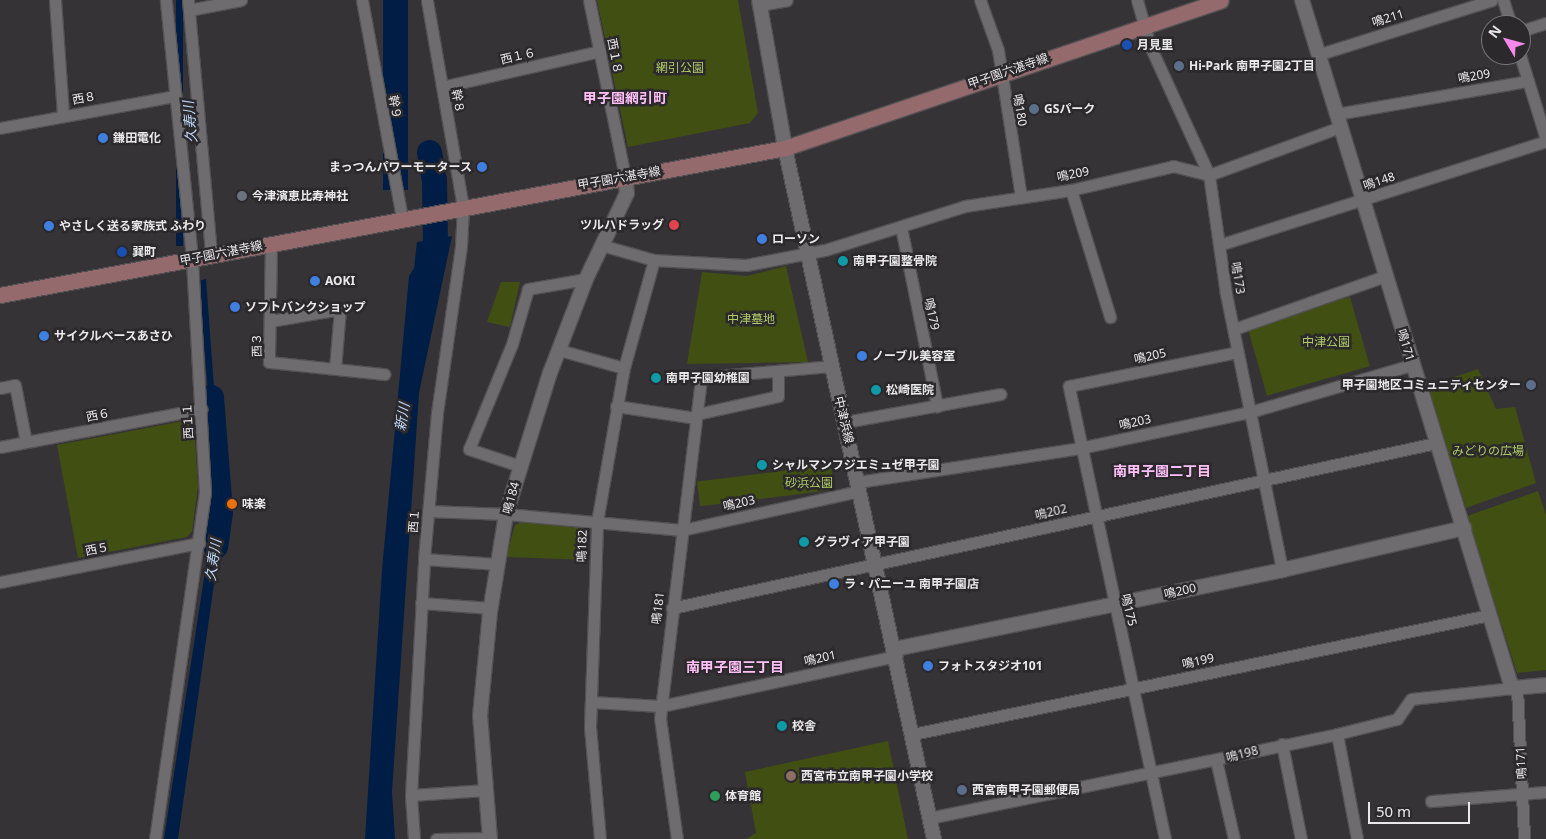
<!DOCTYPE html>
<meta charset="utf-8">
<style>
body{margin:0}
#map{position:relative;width:1546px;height:839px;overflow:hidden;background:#353336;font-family:"Noto Sans","Noto Sans JP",sans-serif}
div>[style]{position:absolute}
.green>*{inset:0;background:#414f12;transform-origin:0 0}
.water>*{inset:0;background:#001e45;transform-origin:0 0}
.river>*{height:25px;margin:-12.5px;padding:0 12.5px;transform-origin:12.5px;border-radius:12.5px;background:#001e45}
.roads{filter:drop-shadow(1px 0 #525052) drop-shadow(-1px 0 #525052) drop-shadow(0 1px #525052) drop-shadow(0 -1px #525052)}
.minor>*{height:11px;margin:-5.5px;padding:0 5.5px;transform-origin:5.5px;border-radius:5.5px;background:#6e6c6f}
.tertiary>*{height:14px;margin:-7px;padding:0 7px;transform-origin:7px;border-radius:7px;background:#6e6c6f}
.secondary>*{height:15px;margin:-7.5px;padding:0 7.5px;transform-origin:7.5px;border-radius:7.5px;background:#946a6d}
.dots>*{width:14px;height:14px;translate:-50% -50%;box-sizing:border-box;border:2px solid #2b292c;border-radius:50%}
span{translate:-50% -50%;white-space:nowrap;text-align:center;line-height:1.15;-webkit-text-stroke:5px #2b292c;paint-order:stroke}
.street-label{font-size:12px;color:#e9e8ea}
.poi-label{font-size:12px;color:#e9e8ea;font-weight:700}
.left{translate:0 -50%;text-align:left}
.right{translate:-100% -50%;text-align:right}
.park-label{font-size:12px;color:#b0cc65}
.neighbourhood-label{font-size:14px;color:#febff6;font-weight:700}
.water-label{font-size:14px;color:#bcd5f6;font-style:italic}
.north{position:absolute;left:1481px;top:15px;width:50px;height:50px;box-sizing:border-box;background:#2b292c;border:1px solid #777578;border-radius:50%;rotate:307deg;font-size:14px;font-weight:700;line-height:20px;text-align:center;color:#e9e8ea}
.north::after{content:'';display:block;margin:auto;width:18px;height:22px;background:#f788eb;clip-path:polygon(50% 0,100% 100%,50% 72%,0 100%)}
.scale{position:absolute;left:1368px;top:802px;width:102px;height:22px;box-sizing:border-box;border:2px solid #e9e8ea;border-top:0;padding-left:6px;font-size:15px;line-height:18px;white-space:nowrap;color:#e9e8ea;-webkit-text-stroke:4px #2b292c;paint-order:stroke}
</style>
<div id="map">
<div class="green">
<i style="clip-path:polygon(597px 0,738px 0,758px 113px,750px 123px,628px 147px)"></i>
<i style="clip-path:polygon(786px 266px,808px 362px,687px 364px,702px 272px,747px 276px)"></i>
<i style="clip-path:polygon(501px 282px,520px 282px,510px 327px,487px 322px)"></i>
<i style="left:1350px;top:297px;width:72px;height:107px;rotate:74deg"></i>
<i style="clip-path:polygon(1478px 369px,1496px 409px,1515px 407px,1536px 483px,1466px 508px,1428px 386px)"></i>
<i style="clip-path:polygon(189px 420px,194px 425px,198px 486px,192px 531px,187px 537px,78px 558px,57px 445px)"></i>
<i style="left:831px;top:465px;width:25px;height:135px;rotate:83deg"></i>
<i style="clip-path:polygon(1538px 491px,1546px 515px,1546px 670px,1517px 673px,1467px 516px)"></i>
<i style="clip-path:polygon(524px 521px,583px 526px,588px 532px,588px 560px,506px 557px,515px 525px)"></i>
<i style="clip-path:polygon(888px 741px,908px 839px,746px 839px,756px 833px,745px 772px)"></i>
</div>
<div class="water">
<i style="left:176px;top:0;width:7px;height:246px"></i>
<i style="left:383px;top:0;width:25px;height:190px"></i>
<i style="clip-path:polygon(452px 236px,419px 393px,392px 792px,395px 839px,365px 839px,382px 570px,409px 276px,414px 268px,417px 242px)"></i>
<i style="clip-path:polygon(206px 279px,217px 429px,211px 430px,199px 281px)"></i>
<i style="clip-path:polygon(214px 513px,224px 513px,178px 839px,164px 839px)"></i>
</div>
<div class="river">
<i style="left:429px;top:152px;width:27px;rotate:80deg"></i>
<i style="left:434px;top:179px;width:63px;rotate:89.1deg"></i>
<i style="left:435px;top:242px;width:32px;rotate:101deg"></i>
<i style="left:211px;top:397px;width:115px;rotate:85.5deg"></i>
<i style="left:220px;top:512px;width:34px;rotate:98deg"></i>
</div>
<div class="roads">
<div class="minor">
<i style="left:55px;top:0;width:115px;rotate:86deg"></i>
<i style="left:188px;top:0;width:256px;rotate:84.8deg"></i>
<i style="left:362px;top:0;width:223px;rotate:79.6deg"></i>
<i style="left:589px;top:0;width:181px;rotate:78.5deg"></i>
<i style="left:980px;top:0;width:53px;rotate:70.2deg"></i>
<i style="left:998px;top:50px;width:149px;rotate:81.1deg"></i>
<i style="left:1137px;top:0;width:48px;rotate:74.2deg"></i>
<i style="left:1150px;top:46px;width:142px;rotate:65.4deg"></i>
<i style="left:1209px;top:175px;width:120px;rotate:81.9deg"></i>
<i style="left:1226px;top:294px;width:282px;rotate:78.5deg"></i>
<i style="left:1503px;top:0;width:26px;rotate:72deg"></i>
<i style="left:760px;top:5px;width:27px;rotate:-10deg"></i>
<i style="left:189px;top:10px;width:53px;rotate:-10.9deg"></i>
<i style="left:1521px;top:31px;width:26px;rotate:-18deg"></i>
<i style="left:1320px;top:54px;width:180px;rotate:-17.4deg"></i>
<i style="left:1520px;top:55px;width:88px;rotate:72.8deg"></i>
<i style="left:442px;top:87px;width:162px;rotate:-12.8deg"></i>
<i style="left:1336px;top:114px;width:195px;rotate:-9.8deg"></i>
<i style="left:0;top:128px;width:177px;rotate:-10.4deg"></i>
<i style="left:1071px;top:190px;width:133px;rotate:72.9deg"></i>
<i style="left:901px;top:227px;width:183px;rotate:78.6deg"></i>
<i style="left:271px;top:243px;width:119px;rotate:91deg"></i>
<i style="left:269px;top:362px;width:116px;rotate:6deg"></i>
<i style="left:601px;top:245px;width:55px;rotate:15.8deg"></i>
<i style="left:654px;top:260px;width:92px;rotate:3.1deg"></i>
<i style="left:746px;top:265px;width:80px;rotate:-10.8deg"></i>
<i style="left:825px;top:250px;width:147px;rotate:-17.4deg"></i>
<i style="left:965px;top:206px;width:107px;rotate:-8.6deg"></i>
<i style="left:1071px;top:190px;width:105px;rotate:-13.2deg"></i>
<i style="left:1173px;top:166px;width:37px;rotate:14deg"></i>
<i style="left:1209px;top:175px;width:140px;rotate:-20.1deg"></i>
<i style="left:1219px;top:245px;width:343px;rotate:-17.6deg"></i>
<i style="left:270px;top:321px;width:71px;rotate:-9.7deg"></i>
<i style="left:340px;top:309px;width:60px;rotate:94.8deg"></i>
<i style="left:1234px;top:329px;width:160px;rotate:-19.3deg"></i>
<i style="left:559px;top:350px;width:67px;rotate:15.5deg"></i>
<i style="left:0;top:388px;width:15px;rotate:-11deg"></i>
<i style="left:15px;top:385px;width:58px;rotate:79.1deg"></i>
<i style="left:616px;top:406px;width:81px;rotate:8.5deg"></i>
<i style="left:697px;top:414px;width:83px;rotate:-12.5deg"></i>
<i style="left:778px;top:396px;width:25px;rotate:-90deg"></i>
<i style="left:845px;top:422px;width:158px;rotate:-10.2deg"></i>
<i style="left:0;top:447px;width:205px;rotate:-10.7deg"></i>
<i style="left:520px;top:466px;width:54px;rotate:-161.6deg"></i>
<i style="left:469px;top:449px;width:113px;rotate:-67.7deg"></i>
<i style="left:512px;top:344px;width:57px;rotate:-73.8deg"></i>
<i style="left:528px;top:289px;width:59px;rotate:-9.8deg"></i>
<i style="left:858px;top:482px;width:225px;rotate:-8.7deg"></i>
<i style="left:1080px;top:448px;width:174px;rotate:-12deg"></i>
<i style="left:1250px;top:412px;width:169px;rotate:-16.2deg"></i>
<i style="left:428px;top:511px;width:78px;rotate:2.2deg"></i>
<i style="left:506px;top:514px;width:177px;rotate:5.2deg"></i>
<i style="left:682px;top:530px;width:182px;rotate:-12.4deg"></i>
<i style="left:424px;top:559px;width:74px;rotate:3.9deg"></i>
<i style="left:0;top:582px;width:203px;rotate:-11.1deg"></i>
<i style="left:421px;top:603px;width:70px;rotate:4.1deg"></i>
<i style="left:672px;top:608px;width:782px;rotate:-12.19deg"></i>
<i style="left:1517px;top:688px;width:151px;rotate:87.3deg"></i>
<i style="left:591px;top:702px;width:70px;rotate:3.3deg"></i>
<i style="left:661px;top:706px;width:241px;rotate:-12deg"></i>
<i style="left:913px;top:734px;width:588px;rotate:-11.67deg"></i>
<i style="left:1337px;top:734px;width:107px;rotate:79.2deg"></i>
<i style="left:1282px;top:744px;width:97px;rotate:78.7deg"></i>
<i style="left:1216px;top:760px;width:81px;rotate:77.2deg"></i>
<i style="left:411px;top:795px;width:75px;rotate:-3.8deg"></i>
<i style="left:1431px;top:801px;width:115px;rotate:-4.5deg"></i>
<i style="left:929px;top:818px;width:417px;rotate:-11.6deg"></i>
<i style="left:1337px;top:734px;width:62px;rotate:-14deg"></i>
<i style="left:1397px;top:719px;width:24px;rotate:-55deg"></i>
<i style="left:1411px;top:699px;width:102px;rotate:-6.2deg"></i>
<i style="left:155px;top:839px;width:350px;rotate:-81.8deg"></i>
<i style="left:205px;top:493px;width:235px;rotate:-93.2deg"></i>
<i style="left:192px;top:258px;width:259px;rotate:-95.8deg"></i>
<i style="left:414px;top:839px;width:44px;rotate:-93.9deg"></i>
<i style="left:411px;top:795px;width:236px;rotate:-86.8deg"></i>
<i style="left:424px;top:559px;width:147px;rotate:-84.9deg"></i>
<i style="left:437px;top:413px;width:169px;rotate:-81.8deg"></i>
<i style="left:461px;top:246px;width:39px;rotate:-87deg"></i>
<i style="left:463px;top:207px;width:210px;rotate:-99.9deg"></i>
<i style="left:436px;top:839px;width:54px;rotate:-1.1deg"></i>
<i style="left:600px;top:839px;width:112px;rotate:-95.1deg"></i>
<i style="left:590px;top:727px;width:205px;rotate:-88deg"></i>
<i style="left:597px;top:522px;width:156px;rotate:-80.1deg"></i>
<i style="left:624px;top:368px;width:112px;rotate:-74.5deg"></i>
<i style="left:677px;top:839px;width:122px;rotate:-98deg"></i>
<i style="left:660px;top:718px;width:339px;rotate:-83.1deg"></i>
<i style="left:701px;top:381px;width:6px;rotate:-39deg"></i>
<i style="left:706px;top:377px;width:125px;rotate:-5deg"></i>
<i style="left:1165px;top:839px;width:463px;rotate:-102deg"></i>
<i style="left:1069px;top:386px;width:171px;rotate:-11.4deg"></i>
</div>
<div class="tertiary">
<i style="left:759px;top:0;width:150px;rotate:80deg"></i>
<i style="left:785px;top:148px;width:707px;rotate:77.83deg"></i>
<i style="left:1302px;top:0;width:719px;rotate:73.03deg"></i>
<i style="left:1512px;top:688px;width:34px;rotate:-5deg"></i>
<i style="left:895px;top:649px;width:395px;rotate:-11.5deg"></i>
<i style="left:1282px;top:570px;width:187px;rotate:-13deg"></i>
<i style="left:490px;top:839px;width:123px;rotate:-94.6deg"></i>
<i style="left:480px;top:716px;width:104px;rotate:-84.5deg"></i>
<i style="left:490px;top:612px;width:99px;rotate:-80.7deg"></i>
<i style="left:506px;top:514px;width:148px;rotate:-72.7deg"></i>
<i style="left:550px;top:373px;width:101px;rotate:-69deg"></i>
<i style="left:586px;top:279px;width:95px;rotate:-64.5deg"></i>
<i style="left:627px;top:193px;width:16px;rotate:-97deg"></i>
</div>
<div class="secondary">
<i style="left:0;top:295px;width:799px;rotate:-10.61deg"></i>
<i style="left:785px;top:148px;width:460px;rotate:-18.7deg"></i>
</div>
</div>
<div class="dots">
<i style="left:1127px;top:45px;background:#1a4fb4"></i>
<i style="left:1179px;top:66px;background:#5c6f8a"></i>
<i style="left:1034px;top:109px;background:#5c6f8a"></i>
<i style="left:103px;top:138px;background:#3f7fe0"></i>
<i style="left:482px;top:167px;background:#3f7fe0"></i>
<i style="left:242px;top:196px;background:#6b7280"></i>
<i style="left:674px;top:225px;background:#e0444e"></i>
<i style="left:49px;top:226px;background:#3f7fe0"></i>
<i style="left:762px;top:239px;background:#3f7fe0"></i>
<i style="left:122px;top:252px;background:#1a4fb4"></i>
<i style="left:843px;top:261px;background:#0f9aa8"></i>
<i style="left:315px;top:281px;background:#3f7fe0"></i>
<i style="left:235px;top:307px;background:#3f7fe0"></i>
<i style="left:44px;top:336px;background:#3f7fe0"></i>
<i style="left:862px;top:356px;background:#3f7fe0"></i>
<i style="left:656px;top:378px;background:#0f9aa8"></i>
<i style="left:1531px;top:385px;background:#5c6f8a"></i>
<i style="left:876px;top:390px;background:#0f9aa8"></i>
<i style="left:762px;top:465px;background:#0f9aa8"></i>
<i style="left:232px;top:504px;background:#e8710a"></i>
<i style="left:804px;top:542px;background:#0f9aa8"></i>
<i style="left:834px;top:584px;background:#3f7fe0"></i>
<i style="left:928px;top:666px;background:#3f7fe0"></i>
<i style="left:782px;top:726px;background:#0f9aa8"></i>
<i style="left:791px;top:776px;background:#8d6e63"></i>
<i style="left:962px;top:790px;background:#5c6f8a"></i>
<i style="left:715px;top:796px;background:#2e9e5b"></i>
</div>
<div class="street-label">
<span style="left:1388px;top:18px;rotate:-17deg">鳴211</span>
<span style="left:518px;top:56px;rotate:-13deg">西１６</span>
<span style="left:615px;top:56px;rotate:79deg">西１８</span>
<span style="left:1008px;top:71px;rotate:-19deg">甲子園六湛寺線</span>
<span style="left:1474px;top:76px;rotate:-10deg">鳴209</span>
<span style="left:84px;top:98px;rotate:-10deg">西８</span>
<span style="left:458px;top:101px;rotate:80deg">幹８</span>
<span style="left:395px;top:107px;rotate:80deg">幹９</span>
<span style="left:1020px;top:110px;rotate:80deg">鳴180</span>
<span style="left:1073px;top:174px;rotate:-11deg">鳴209</span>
<span style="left:619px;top:178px;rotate:-10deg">甲子園六湛寺線</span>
<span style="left:1379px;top:181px;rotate:-18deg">鳴148</span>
<span style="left:221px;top:253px;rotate:-11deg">甲子園六湛寺線</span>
<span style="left:1238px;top:278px;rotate:81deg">鳴173</span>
<span style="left:932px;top:314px;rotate:78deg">鳴179</span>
<span style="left:257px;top:345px;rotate:-91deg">西３</span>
<span style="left:1406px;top:345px;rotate:73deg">鳴171</span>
<span style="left:1150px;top:356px;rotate:-12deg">鳴205</span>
<span style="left:98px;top:415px;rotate:-11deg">西６</span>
<span style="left:844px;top:420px;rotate:77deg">中津浜線</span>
<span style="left:188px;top:421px;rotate:-93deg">西１１</span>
<span style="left:1135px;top:422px;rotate:-12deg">鳴203</span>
<span style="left:511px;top:498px;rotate:-75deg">鳴184</span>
<span style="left:739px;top:503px;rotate:-12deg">鳴203</span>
<span style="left:1051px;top:512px;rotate:-13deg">鳴202</span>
<span style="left:414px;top:521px;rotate:-85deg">西１</span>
<span style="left:582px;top:546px;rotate:-88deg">鳴182</span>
<span style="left:97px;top:549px;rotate:-11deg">西５</span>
<span style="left:1180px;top:591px;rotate:-12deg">鳴200</span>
<span style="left:658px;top:608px;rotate:-83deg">鳴181</span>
<span style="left:1129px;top:610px;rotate:77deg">鳴175</span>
<span style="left:820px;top:658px;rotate:-12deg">鳴201</span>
<span style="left:1198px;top:661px;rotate:-12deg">鳴199</span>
<span style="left:1242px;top:754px;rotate:-14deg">鳴198</span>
<span style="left:1521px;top:763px;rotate:-93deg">鳴171</span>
</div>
<div class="poi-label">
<span class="left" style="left:1137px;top:45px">月見里</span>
<span class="left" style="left:1189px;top:66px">Hi-Park 南甲子園2丁目</span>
<span class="left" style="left:1044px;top:109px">GSパーク</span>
<span class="left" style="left:113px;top:138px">鎌田電化</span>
<span class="right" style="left:472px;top:167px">まっつんパワーモータース</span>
<span class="left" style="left:252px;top:196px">今津濱恵比寿神社</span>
<span class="right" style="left:664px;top:225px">ツルハドラッグ</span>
<span class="left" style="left:59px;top:226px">やさしく送る家族式 ふわり</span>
<span class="left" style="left:772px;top:239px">ローソン</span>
<span class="left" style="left:132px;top:252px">巽町</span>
<span class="left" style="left:853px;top:261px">南甲子園整骨院</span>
<span class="left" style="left:325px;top:281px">AOKI</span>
<span class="left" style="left:245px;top:307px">ソフトバンクショップ</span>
<span class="left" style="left:54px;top:336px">サイクルベースあさひ</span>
<span class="left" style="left:872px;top:356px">ノーブル美容室</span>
<span class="left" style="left:666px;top:378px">南甲子園幼稚園</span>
<span class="right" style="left:1521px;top:385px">甲子園地区コミュニティセンター</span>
<span class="left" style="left:886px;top:390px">松崎医院</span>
<span class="left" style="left:772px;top:465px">シャルマンフジエミュゼ甲子園</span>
<span class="left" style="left:242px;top:504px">味楽</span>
<span class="left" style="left:814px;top:542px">グラヴィア甲子園</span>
<span class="left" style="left:844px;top:584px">ラ・パニーユ 南甲子園店</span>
<span class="left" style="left:938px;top:666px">フォトスタジオ101</span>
<span class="left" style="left:792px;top:726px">校舎</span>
<span class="left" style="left:801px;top:776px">西宮市立南甲子園小学校</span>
<span class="left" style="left:972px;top:790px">西宮南甲子園郵便局</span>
<span class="left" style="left:725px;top:796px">体育館</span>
</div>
<div class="park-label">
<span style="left:680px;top:68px">網引公園</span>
<span style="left:751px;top:319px">中津墓地</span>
<span style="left:1326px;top:342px">中津公園</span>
<span style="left:1488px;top:451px">みどりの広場</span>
<span style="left:809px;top:483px">砂浜公園</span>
</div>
<div class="neighbourhood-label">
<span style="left:625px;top:98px">甲子園網引町</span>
<span style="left:1162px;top:471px">南甲子園二丁目</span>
<span style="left:735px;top:667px">南甲子園三丁目</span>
</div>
<div class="water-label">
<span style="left:190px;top:122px;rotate:-95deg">久寿川</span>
<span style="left:402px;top:417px;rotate:-80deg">新川</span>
<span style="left:213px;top:560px;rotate:-82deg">久寿川</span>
</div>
<div class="north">N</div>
<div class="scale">50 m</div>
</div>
